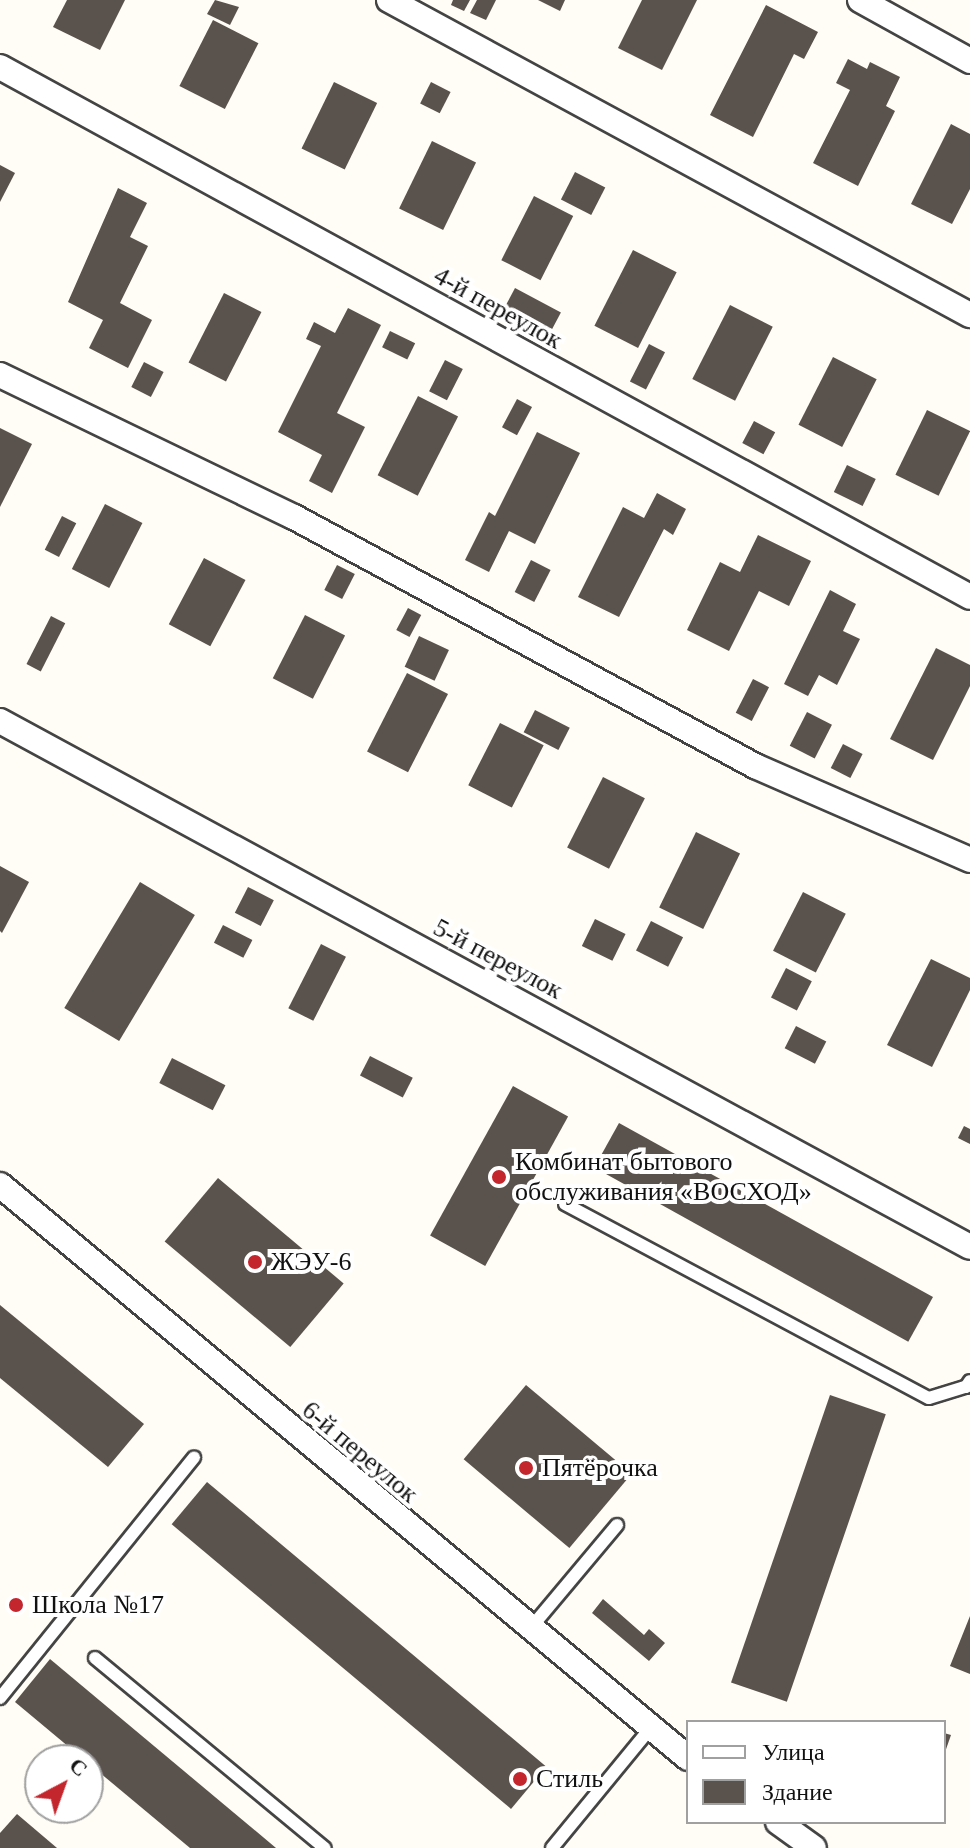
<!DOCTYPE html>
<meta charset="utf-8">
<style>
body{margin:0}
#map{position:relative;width:970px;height:1848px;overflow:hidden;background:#fffdf5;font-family:Georgia,serif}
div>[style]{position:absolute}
.building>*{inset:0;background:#5a524d;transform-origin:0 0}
.roads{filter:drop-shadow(2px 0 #444) drop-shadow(-2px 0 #444) drop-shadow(0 2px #444) drop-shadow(0 -2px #444)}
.service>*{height:12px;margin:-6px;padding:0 6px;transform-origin:6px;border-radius:6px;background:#fff}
.minor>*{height:24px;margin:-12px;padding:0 12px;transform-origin:12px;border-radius:12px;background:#fff}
.dots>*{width:22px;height:22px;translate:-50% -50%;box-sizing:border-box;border:4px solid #fff;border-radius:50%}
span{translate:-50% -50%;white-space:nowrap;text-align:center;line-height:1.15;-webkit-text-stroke:8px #fff;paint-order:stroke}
.street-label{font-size:26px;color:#111}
.poi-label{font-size:26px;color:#111}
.left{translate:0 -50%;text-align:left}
.legend{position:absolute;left:686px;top:1720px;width:260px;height:104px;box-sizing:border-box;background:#fff;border:2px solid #a0a0a0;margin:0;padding:10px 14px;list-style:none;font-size:24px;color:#111}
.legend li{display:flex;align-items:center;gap:16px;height:40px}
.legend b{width:40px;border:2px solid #a0a0a0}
.north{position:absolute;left:24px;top:1744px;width:80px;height:80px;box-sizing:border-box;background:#fff;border:2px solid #a0a0a0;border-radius:50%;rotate:41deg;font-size:22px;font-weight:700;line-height:32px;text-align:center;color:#111}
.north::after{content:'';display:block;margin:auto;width:28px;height:36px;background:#c4262e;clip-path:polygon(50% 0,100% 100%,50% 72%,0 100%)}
</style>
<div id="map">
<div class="building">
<i style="clip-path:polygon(67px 0,125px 0,100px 50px,53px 27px)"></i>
<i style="clip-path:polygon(215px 0,239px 7px,230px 25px,207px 14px)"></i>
<i style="clip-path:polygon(453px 0,470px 0,464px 11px,451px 5px)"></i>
<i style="clip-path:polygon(477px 0,496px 0,486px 20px,470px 13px)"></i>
<i style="clip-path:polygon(538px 0,565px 0,560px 11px)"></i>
<i style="clip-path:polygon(642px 0,697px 0,662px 70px,618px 48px)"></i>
<i style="clip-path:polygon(766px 5px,818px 32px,804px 59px,794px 54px,753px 137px,710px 115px)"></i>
<i style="left:213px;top:20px;width:51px;height:74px;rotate:27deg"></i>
<i style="clip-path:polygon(848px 59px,867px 69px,870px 62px,900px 77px,886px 106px,895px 111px,858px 186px,813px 163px,850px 90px,836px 83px)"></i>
<i style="left:334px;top:82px;width:48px;height:74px;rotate:26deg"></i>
<i style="left:431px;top:82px;width:22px;height:24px;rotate:27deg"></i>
<i style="clip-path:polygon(951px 124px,970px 134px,970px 189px,952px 224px,911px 204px)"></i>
<i style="left:432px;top:141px;width:49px;height:75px;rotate:26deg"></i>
<i style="clip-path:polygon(0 165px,15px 173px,0 202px)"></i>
<i style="left:575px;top:172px;width:34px;height:31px;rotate:27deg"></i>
<i style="clip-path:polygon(118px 188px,147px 203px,130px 237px,148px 246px,120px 303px,152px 320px,128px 368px,89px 348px,103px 320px,68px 302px)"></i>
<i style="left:534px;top:196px;width:44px;height:72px;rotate:27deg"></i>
<i style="left:633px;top:250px;width:49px;height:85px;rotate:27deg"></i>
<i style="left:515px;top:288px;width:52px;height:28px;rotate:28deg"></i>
<i style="left:224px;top:293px;width:42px;height:78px;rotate:27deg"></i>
<i style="left:730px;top:305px;width:48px;height:83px;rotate:27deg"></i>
<i style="clip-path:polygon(348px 308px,381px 325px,337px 413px,365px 427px,332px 493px,309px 481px,322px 455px,278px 432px,321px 346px,306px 339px,314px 322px,335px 333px)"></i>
<i style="left:390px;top:331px;width:28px;height:18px;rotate:26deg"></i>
<i style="left:649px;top:344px;width:18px;height:42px;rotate:27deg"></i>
<i style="left:833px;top:357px;width:49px;height:76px;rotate:27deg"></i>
<i style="left:445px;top:360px;width:20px;height:35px;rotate:27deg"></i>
<i style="left:144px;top:362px;width:22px;height:28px;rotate:27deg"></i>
<i style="left:418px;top:396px;width:45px;height:89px;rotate:27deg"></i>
<i style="left:517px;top:399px;width:17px;height:32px;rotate:28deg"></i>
<i style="left:927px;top:410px;width:48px;height:72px;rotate:26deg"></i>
<i style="left:754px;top:421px;width:24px;height:25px;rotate:28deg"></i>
<i style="clip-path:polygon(0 428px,32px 444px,0 507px)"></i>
<i style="clip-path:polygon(537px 432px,580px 453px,535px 544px,509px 531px,489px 572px,465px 560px,489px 512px,495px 516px)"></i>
<i style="left:847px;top:465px;width:32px;height:30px;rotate:26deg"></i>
<i style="clip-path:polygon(657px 493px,686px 509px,673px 535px,664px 529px,619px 617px,578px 597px,623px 507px,644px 518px)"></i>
<i style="left:105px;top:504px;width:42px;height:73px;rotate:27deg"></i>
<i style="left:62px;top:516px;width:16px;height:38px;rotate:27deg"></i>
<i style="clip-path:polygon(758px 535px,811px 561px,789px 606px,759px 591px,729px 651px,687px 630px,720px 562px,740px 572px)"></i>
<i style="left:204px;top:558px;width:47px;height:75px;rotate:28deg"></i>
<i style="left:531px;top:560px;width:22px;height:36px;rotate:27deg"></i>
<i style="left:337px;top:565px;width:20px;height:28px;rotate:27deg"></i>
<i style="clip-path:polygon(830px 590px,856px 604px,843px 631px,860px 639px,837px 685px,819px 675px,808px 696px,784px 684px)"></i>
<i style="left:408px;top:608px;width:15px;height:25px;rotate:28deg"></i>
<i style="left:305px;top:615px;width:45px;height:71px;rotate:27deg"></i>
<i style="left:51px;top:616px;width:16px;height:54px;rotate:27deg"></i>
<i style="left:419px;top:636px;width:33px;height:34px;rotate:25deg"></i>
<i style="clip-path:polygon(936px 648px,970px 665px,970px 686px,933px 760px,890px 739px)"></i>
<i style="left:407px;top:673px;width:46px;height:88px;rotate:27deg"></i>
<i style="left:753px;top:679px;width:18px;height:38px;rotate:27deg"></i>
<i style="left:535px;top:710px;width:39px;height:25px;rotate:27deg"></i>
<i style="left:807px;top:712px;width:28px;height:38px;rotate:27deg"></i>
<i style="left:500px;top:723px;width:49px;height:70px;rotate:27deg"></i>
<i style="left:843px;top:744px;width:22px;height:27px;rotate:27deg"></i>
<i style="left:603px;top:777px;width:47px;height:79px;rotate:27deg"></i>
<i style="left:696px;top:832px;width:49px;height:84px;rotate:26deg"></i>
<i style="clip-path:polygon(0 866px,29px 882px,2px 933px,0 931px)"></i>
<i style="left:140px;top:882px;width:64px;height:147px;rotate:31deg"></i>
<i style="left:248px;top:887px;width:29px;height:29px;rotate:27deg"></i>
<i style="left:803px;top:892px;width:48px;height:66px;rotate:27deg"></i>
<i style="left:595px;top:919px;width:34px;height:30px;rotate:26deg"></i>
<i style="left:651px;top:921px;width:36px;height:33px;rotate:27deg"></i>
<i style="left:223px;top:925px;width:33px;height:20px;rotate:27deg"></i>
<i style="left:321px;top:944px;width:28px;height:72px;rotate:27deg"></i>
<i style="clip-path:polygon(931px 959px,970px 978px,970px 990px,932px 1067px,887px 1045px)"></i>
<i style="left:786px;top:968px;width:29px;height:33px;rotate:27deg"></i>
<i style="left:796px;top:1026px;width:34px;height:25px;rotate:27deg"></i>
<i style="left:370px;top:1056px;width:48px;height:22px;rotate:27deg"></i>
<i style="left:172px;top:1058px;width:60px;height:28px;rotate:27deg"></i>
<i style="left:513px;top:1086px;width:63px;height:171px;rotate:29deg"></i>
<i style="left:619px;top:1123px;width:359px;height:51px;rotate:29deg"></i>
<i style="clip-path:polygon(964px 1126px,970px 1129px,970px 1144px,958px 1138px)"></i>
<i style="left:218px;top:1178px;width:164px;height:83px;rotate:40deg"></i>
<i style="clip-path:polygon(0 1305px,144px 1424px,108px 1467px,0 1378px)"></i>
<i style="left:526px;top:1385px;width:138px;height:97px;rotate:40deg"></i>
<i style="left:830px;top:1395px;width:59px;height:304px;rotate:19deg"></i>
<i style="left:207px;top:1482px;width:443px;height:55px;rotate:40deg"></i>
<i style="clip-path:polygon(603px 1599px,644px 1635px,649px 1629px,665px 1643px,649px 1661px,592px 1613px)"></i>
<i style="clip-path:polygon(970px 1616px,970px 1674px,950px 1666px)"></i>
<i style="clip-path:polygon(50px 1659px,276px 1848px,190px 1848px,15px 1702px)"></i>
<i style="clip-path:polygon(944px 1733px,951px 1735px,944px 1755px)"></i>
<i style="clip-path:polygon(17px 1814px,57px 1848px,0 1848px,0 1833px)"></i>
</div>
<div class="roads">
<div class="service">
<i style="left:565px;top:1204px;width:412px;rotate:28.1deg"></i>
<i style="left:929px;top:1398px;width:39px;rotate:-17deg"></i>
<i style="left:966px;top:1387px;width:7px;rotate:-56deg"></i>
<i style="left:529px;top:1630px;width:137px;rotate:-50deg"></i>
<i style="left:95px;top:1658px;width:298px;rotate:39.6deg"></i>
<i style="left:0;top:1698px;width:309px;rotate:-51.1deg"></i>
<i style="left:552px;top:1848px;width:153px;rotate:-50.6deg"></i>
</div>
<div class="minor">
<i style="left:389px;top:0;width:661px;rotate:28.47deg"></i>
<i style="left:860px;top:0;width:126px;rotate:29deg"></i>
<i style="left:0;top:67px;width:1105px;rotate:28.65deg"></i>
<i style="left:0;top:375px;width:326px;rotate:25.8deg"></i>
<i style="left:294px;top:517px;width:524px;rotate:28.37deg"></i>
<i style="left:755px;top:766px;width:235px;rotate:23.6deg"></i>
<i style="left:0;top:721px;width:1103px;rotate:28.47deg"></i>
<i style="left:0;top:1185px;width:895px;rotate:39.79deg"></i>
<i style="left:778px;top:1822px;width:44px;rotate:35.8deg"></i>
</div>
</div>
<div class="dots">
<i style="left:499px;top:1177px;background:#c4262e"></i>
<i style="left:255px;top:1262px;background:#c4262e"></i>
<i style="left:526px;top:1468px;background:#c4262e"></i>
<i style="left:16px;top:1605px;background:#c4262e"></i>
<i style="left:520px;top:1779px;background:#c4262e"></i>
</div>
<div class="street-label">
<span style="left:498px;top:308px;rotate:29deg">4-й переулок</span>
<span style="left:498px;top:959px;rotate:28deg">5-й переулок</span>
<span style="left:360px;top:1452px;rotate:40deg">6-й переулок</span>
</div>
<div class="poi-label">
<span class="left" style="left:515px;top:1177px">Комбинат бытового<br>обслуживания «ВОСХОД»</span>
<span class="left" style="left:271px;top:1262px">ЖЭУ-6</span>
<span class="left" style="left:542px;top:1468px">Пятёрочка</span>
<span class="left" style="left:32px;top:1605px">Школа №17</span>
<span class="left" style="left:536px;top:1779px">Стиль</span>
</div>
<ul class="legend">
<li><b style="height:10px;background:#fff"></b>Улица</li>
<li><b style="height:22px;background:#5a524d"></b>Здание</li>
</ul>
<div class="north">С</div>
</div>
